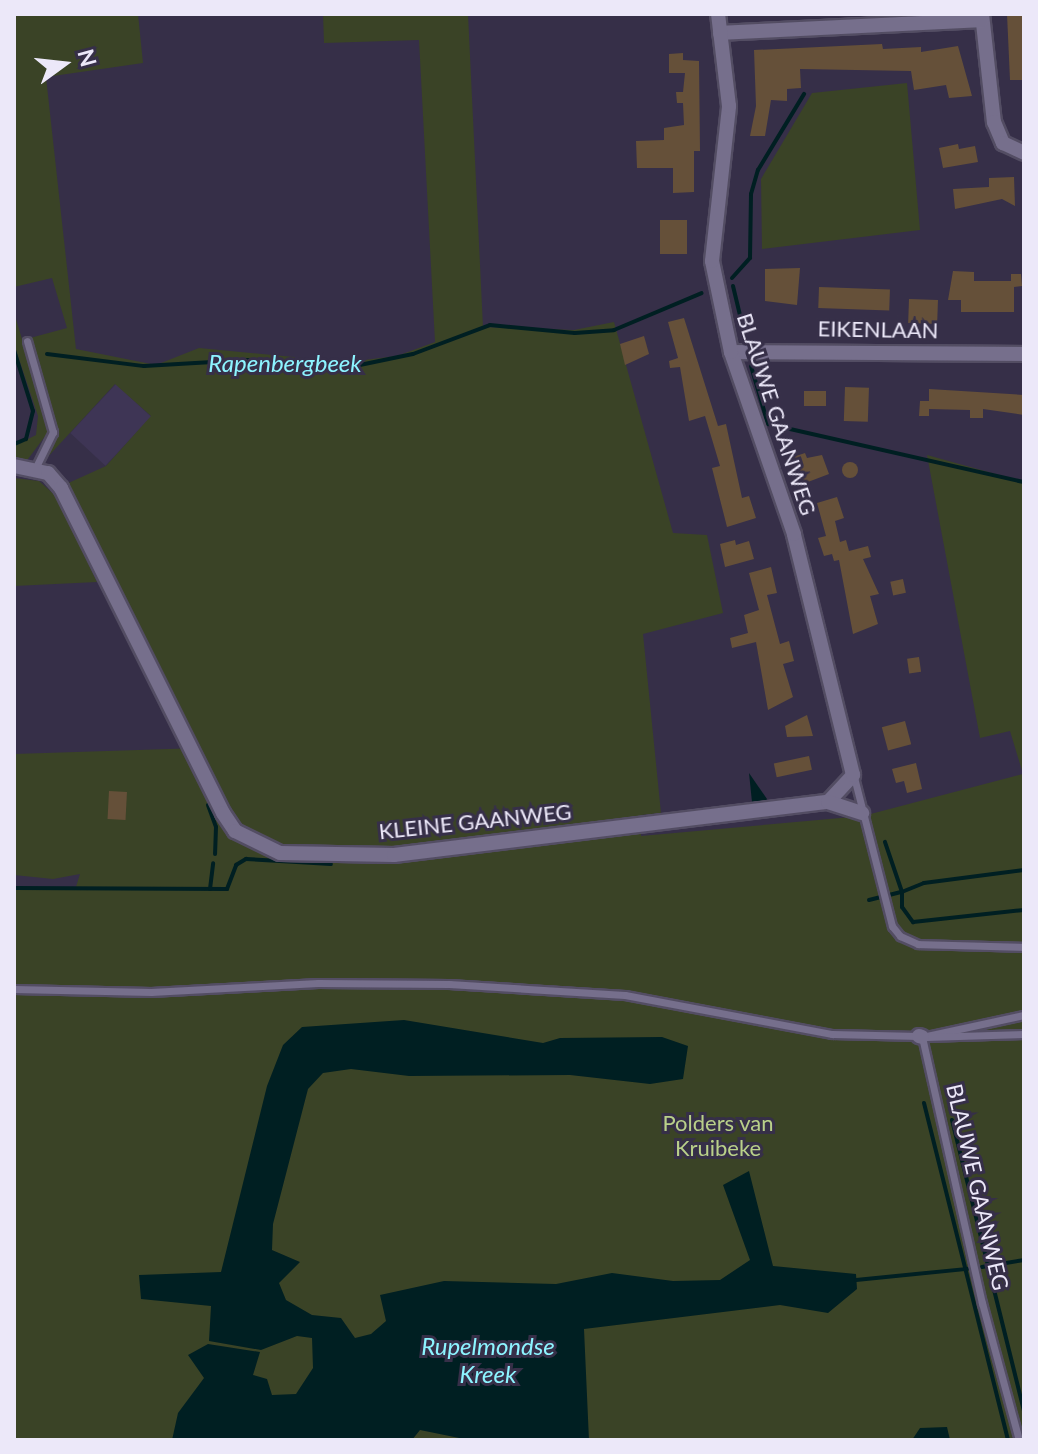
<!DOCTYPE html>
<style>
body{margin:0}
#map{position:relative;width:1038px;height:1454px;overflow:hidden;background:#362f48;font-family:Lato,sans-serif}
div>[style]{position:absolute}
.built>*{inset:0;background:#3e3555;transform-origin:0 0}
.green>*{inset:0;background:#3a4326}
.water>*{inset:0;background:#001f22}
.stream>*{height:4px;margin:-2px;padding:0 2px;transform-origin:2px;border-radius:2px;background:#001f22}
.building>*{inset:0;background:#655039;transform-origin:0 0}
.round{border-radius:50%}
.roads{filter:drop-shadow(2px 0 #534d63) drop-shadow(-2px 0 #534d63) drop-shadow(0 2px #534d63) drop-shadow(0 -2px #534d63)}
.lane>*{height:7px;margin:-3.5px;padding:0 3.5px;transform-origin:3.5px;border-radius:3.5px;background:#766f8c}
.street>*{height:14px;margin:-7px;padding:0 7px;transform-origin:7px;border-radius:7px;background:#766f8c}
span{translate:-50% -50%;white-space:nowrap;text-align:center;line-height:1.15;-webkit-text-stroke:6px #362f48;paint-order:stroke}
.street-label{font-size:22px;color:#ece8f9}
.park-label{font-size:22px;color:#b9d089}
.water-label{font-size:24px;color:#8df4ff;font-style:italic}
.frame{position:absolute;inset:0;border:16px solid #ece8f9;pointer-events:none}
.north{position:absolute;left:24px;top:24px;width:80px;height:80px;-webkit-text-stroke:6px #362f48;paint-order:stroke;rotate:75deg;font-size:22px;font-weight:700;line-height:32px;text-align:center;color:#ece8f9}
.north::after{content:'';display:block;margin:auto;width:28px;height:36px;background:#ece8f9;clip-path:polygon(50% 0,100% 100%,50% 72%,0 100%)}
</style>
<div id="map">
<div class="built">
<i style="left:116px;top:384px;width:48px;height:67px;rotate:43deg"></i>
</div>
<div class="green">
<i style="clip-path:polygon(14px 14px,138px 14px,143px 63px,46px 77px,76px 349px,156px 365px,199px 348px,347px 362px,397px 356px,435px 342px,419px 40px,324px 43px,323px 14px,468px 14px,483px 327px,574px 330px,614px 322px,673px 533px,707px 535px,723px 613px,643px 634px,661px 813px,641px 815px,641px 836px,863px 816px,1023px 774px,1010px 731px,980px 738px,927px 455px,1024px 482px,1024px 1440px,14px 1440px,14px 888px,75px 890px,80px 874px,53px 879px,14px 875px,14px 754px,200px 748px,64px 485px,106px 466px,151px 416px,115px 384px,44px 461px,56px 435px,55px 423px,30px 338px,67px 328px,52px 278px,14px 287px)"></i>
<i style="clip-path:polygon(907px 83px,920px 230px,762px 249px,761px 179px,812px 93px)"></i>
<i style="clip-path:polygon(14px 312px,49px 431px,28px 459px,14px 461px,14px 446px,36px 435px,38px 416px,14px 344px)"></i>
<i style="clip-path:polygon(14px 478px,39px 481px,57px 497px,97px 582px,14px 586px)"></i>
</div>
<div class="water">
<i style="clip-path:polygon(749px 773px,767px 799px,764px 804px,752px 802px)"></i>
<i style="clip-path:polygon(404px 1020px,543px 1043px,560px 1038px,662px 1037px,688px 1046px,683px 1079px,650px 1084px,570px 1075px,409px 1076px,351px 1069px,323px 1073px,308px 1089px,273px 1224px,272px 1250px,300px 1262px,279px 1283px,286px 1300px,312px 1315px,341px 1318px,355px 1338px,371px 1334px,386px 1321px,380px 1295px,444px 1281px,556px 1284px,612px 1273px,673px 1281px,720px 1280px,750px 1260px,723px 1185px,749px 1171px,773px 1266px,856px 1274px,857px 1289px,828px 1313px,780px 1305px,584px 1329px,589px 1440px,469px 1440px,420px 1430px,412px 1440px,172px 1440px,178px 1413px,204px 1378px,188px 1355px,208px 1344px,260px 1352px,253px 1375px,267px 1379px,272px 1395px,296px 1394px,313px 1368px,312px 1338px,297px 1336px,261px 1350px,209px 1341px,211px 1306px,141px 1299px,139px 1275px,221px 1272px,267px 1086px,283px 1045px,302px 1027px)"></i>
<i style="clip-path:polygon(947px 1427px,950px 1440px,912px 1440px,920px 1428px)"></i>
</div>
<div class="stream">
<i style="left:732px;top:278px;width:27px;rotate:-48deg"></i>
<i style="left:750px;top:258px;width:64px;rotate:-89.1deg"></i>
<i style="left:751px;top:194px;width:25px;rotate:-74deg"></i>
<i style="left:758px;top:170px;width:89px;rotate:-58.8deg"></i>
<i style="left:733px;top:286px;width:56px;rotate:76.5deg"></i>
<i style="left:14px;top:350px;width:64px;rotate:72.7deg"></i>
<i style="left:33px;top:411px;width:29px;rotate:104deg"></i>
<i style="left:26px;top:439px;width:13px;rotate:157deg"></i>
<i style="left:47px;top:354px;width:98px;rotate:7.1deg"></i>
<i style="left:144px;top:366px;width:103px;rotate:-3.3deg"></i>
<i style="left:247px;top:360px;width:108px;rotate:3.2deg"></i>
<i style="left:355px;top:366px;width:59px;rotate:-11.7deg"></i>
<i style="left:413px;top:354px;width:82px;rotate:-20.6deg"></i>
<i style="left:490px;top:325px;width:85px;rotate:5.4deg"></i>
<i style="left:575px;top:333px;width:39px;rotate:-4deg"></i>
<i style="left:614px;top:330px;width:95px;rotate:-22.8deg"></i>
<i style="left:751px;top:366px;width:60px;rotate:73.7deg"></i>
<i style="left:768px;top:424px;width:262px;rotate:12.8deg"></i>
<i style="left:208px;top:805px;width:23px;rotate:70deg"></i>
<i style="left:216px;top:827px;width:27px;rotate:92deg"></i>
<i style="left:1024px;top:870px;width:101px;rotate:172.6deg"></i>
<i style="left:924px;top:883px;width:24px;rotate:158deg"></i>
<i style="left:902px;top:892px;width:15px;rotate:90deg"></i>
<i style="left:902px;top:907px;width:19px;rotate:54deg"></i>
<i style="left:913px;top:922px;width:112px;rotate:-6.2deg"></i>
<i style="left:14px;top:888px;width:213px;rotate:0.3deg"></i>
<i style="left:227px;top:889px;width:26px;rotate:-69deg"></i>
<i style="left:236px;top:865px;width:12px;rotate:-31deg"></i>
<i style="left:246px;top:859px;width:85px;rotate:3.4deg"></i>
<i style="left:210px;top:889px;width:26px;rotate:-83deg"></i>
<i style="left:869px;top:900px;width:34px;rotate:-14deg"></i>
<i style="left:902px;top:892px;width:53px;rotate:-108.8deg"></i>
<i style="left:924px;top:1103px;width:347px;rotate:76deg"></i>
<i style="left:952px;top:1120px;width:300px;rotate:76.1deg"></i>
<i style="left:982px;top:1267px;width:43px;rotate:-9.5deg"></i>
<i style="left:856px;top:1280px;width:112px;rotate:-5.7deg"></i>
</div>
<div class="building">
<i style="clip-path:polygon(1007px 14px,1024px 14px,1024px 80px,1010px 80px)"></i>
<i style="clip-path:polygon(882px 44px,883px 49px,921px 47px,921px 52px,958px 46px,972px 96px,949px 98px,946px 85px,914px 90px,911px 71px,800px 69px,801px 88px,787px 89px,787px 101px,771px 100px,765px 136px,750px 136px,756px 106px,754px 50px)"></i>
<i style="clip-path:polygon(683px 53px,683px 60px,699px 61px,700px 151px,694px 151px,694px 192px,673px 193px,673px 168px,637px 168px,636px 141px,664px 140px,664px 128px,684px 125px,683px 103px,677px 103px,676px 92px,683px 92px,685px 73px,669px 73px,669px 54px)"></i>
<i style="clip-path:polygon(958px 144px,959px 149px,975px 146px,978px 162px,943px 168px,939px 148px)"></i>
<i style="clip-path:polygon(1014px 177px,1015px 206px,1002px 199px,955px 209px,953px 189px,989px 187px,989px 178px)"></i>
<i style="left:660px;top:220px;width:27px;height:34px"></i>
<i style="clip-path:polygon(800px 268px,797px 305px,765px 301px,765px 269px)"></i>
<i style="clip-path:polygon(953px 271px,974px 272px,974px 281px,1011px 281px,1011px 274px,1021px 274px,1022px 286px,1014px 287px,1014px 312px,961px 312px,961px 300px,948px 300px)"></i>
<i style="left:819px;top:287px;width:71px;height:21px;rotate:2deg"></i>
<i style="left:909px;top:299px;width:29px;height:24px;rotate:2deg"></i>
<i style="clip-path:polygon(684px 318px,718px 426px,726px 424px,742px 498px,749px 496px,756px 518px,727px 527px,712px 468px,720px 466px,705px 416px,689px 421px,680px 367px,670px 368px,669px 361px,678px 358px,668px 322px)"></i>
<i style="clip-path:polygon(644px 336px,649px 354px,625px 365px,620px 344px)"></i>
<i style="left:845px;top:387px;width:24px;height:34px;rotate:2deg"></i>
<i style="clip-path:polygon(929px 389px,1024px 395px,1024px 415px,983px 409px,983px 418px,970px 418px,970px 410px,929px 409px,929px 416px,919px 416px,920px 401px,929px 401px)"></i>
<i style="left:804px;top:391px;width:22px;height:15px"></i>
<i style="clip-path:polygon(805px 453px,807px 458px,822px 455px,829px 474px,800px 485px,790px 458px)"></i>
<i class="round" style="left:842px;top:462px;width:16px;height:16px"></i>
<i style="clip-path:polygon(837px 497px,844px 518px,835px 521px,840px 542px,846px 540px,849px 551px,868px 546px,871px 557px,863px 559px,879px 594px,870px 596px,878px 624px,853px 634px,839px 560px,834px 561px,832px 554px,824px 556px,818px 538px,826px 536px,817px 503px)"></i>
<i style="clip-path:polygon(735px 540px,736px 545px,749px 541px,754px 559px,725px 567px,720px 544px)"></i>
<i style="clip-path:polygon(771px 567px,777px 593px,767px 595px,780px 644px,789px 641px,794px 661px,783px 664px,793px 697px,768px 710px,756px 642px,732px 648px,730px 638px,748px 633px,744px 615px,759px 610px,749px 573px)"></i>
<i style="left:903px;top:579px;width:14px;height:13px;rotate:78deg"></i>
<i style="left:919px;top:657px;width:15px;height:12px;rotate:82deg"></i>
<i style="clip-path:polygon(807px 715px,813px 736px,787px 737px,785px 726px)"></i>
<i style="left:905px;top:721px;width:24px;height:24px;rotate:75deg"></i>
<i style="left:809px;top:756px;width:14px;height:36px;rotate:78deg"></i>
<i style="clip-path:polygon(916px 763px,922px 789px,907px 793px,904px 781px,896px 783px,892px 769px)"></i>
<i style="left:109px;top:791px;width:18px;height:28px;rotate:3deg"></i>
</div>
<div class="roads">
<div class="lane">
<i style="left:27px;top:341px;width:95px;rotate:74.1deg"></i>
<i style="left:53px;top:432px;width:39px;rotate:116deg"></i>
<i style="left:854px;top:777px;width:154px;rotate:75.7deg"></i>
<i style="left:892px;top:926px;width:13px;rotate:51deg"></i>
<i style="left:900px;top:936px;width:20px;rotate:24deg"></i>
<i style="left:918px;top:944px;width:106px;rotate:1.6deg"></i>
<i style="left:14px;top:989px;width:137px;rotate:1.3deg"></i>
<i style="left:151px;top:992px;width:167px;rotate:-3.1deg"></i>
<i style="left:318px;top:983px;width:131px;rotate:0.4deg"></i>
<i style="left:449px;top:984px;width:176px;rotate:3.6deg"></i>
<i style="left:625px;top:995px;width:211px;rotate:10.7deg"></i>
<i style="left:832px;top:1034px;width:87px;rotate:1.3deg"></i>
<i style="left:922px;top:1037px;width:273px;rotate:77.3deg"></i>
<i style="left:982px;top:1303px;width:142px;rotate:74.9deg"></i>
<i style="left:922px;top:1037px;width:104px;rotate:-12.2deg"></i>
<i style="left:926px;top:1037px;width:98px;rotate:-1.8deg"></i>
</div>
<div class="street">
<i style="left:982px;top:14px;width:109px;rotate:83.7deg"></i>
<i style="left:994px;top:122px;width:23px;rotate:67deg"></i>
<i style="left:1003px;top:143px;width:23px;rotate:25deg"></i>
<i style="left:720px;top:33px;width:262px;rotate:-2.8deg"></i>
<i style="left:731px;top:352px;width:293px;rotate:0.4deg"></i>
<i style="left:14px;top:466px;width:35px;rotate:12deg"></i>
<i style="left:48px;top:473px;width:20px;rotate:49deg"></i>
<i style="left:61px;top:488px;width:363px;rotate:63.5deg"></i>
<i style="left:223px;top:813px;width:22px;rotate:56deg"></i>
<i style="left:235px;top:831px;width:50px;rotate:26.1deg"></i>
<i style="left:280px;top:853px;width:114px;rotate:1deg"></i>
<i style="left:394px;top:855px;width:437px;rotate:-7deg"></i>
<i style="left:828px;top:802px;width:37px;rotate:-47deg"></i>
<i style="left:853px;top:775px;width:248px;rotate:-103.8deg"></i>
<i style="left:794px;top:534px;width:193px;rotate:-109.1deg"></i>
<i style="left:731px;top:352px;width:93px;rotate:-101.8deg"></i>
<i style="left:712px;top:261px;width:156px;rotate:-83.7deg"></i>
<i style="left:729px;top:106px;width:93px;rotate:-96.8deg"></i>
<i style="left:828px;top:802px;width:36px;rotate:18deg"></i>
<i style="left:919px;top:1036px;width:3px;rotate:18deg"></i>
</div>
</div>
<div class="street-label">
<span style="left:878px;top:329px;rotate:1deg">EIKENLAAN</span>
<span style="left:777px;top:414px;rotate:72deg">BLAUWE GAANWEG</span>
<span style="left:475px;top:821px;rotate:-6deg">KLEINE GAANWEG</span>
<span style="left:978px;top:1187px;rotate:77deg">BLAUWE GAANWEG</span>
</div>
<div class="park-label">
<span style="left:718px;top:1135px">Polders van<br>Kruibeke</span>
</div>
<div class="water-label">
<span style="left:285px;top:363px">Rapenbergbeek</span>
<span style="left:488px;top:1360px">Rupelmondse<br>Kreek</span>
</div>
<div class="frame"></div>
<div class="north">N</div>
</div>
